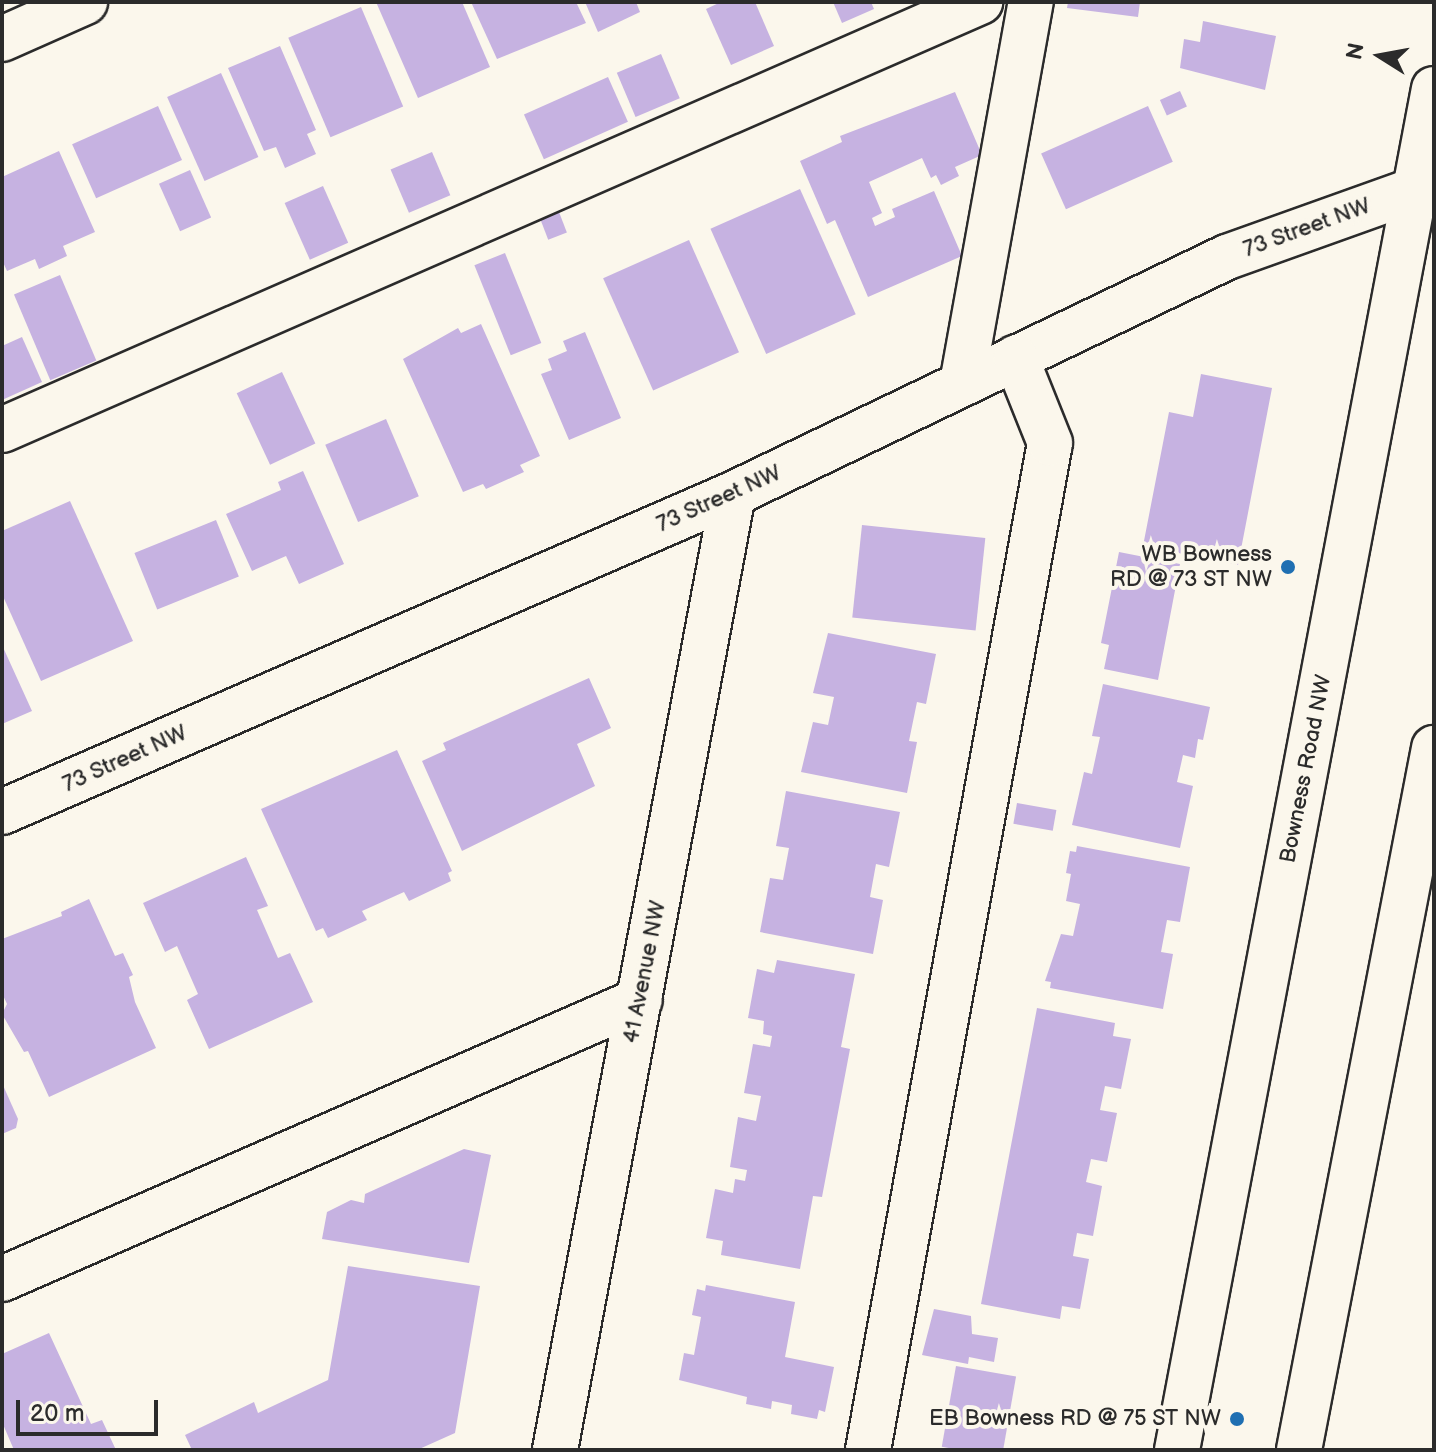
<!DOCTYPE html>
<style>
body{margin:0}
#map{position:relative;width:1436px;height:1452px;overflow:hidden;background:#fbf7ec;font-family:"Balsamiq Sans",sans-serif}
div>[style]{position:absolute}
.building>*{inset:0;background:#c6b2e1;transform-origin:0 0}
.roads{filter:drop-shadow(2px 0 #2b2b2b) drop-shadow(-2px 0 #2b2b2b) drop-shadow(0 2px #2b2b2b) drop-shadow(0 -2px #2b2b2b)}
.minor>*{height:44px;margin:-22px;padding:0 22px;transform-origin:22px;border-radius:22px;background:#fbf7ec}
.dots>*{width:22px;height:22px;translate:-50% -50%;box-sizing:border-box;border:4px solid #fbf7ec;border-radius:50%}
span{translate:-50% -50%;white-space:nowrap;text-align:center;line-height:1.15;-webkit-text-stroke:8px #fbf7ec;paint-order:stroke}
.street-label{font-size:22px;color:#2b2b2b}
.poi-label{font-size:22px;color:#2b2b2b}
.right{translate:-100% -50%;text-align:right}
.frame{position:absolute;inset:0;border:4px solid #2b2b2b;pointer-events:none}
.north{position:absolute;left:1340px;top:16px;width:80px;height:80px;-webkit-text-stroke:6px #fbf7ec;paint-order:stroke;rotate:281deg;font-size:22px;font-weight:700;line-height:32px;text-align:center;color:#2b2b2b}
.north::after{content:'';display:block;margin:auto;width:28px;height:36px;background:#2b2b2b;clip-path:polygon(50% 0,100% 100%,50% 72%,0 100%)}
.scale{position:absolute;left:16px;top:1400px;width:142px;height:36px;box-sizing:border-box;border:4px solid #2b2b2b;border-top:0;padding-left:10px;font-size:24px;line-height:28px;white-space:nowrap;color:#2b2b2b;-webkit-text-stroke:6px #fbf7ec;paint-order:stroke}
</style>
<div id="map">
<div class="building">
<i style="clip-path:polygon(376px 2px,462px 2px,490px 67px,418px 98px)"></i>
<i style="clip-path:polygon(471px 2px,576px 2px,586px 23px,497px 59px)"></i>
<i style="clip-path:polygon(585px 2px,636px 2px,640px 12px,598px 32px)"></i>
<i style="clip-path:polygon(721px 2px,755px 2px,774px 46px,731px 65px,706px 9px)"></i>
<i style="clip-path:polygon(833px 2px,871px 2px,874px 9px,842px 23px)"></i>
<i style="clip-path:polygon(1068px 2px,1140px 2px,1138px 17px,1067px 8px)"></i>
<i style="left:361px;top:7px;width:108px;height:79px;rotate:67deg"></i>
<i style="clip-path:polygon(1203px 21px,1276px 36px,1265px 90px,1180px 68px,1184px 39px,1200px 42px)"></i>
<i style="clip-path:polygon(280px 46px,316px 130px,307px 134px,316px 154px,285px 168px,276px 147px,264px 151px,228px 68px)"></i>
<i style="left:661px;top:54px;width:48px;height:48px;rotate:67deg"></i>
<i style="left:221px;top:73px;width:92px;height:59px;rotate:66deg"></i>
<i style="left:608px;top:77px;width:49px;height:92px;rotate:66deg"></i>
<i style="left:1180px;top:91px;width:17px;height:22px;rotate:66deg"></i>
<i style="clip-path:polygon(955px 92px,982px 155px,955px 167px,959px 176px,941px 185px,936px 175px,931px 178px,922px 158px,869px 182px,882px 213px,872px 218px,875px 226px,895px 217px,892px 209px,934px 191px,962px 256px,868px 297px,835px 220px,827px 224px,800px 161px,842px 142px,840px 136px)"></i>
<i style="left:158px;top:106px;width:59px;height:94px;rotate:66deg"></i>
<i style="left:1148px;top:106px;width:61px;height:117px;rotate:66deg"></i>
<i style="clip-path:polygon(59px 151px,95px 232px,63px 246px,67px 256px,39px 269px,35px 259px,7px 271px,2px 260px,2px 177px)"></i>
<i style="left:432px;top:152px;width:47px;height:45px;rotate:67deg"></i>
<i style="left:190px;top:170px;width:52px;height:34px;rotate:66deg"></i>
<i style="left:323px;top:186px;width:62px;height:42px;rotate:66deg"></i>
<i style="left:800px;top:189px;width:137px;height:98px;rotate:66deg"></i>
<i style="left:559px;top:212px;width:22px;height:20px;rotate:69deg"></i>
<i style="left:689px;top:240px;width:123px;height:94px;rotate:66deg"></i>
<i style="left:505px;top:253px;width:97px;height:33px;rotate:68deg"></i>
<i style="left:60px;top:275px;width:93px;height:50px;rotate:67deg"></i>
<i style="clip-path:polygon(481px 324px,540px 456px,520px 465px,524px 472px,486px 489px,483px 484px,463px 492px,403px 359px,458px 328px,461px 333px)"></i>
<i style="clip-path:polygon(585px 332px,621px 418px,569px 440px,541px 374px,552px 370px,548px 359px,567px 351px,563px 341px)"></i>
<i style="clip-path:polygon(22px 337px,42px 382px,2px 400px,2px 346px)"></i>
<i style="left:282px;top:372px;width:79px;height:50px;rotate:65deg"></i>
<i style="clip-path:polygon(1201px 374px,1272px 388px,1238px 565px,1143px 546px,1169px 412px,1193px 417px)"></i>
<i style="left:386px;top:419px;width:84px;height:66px;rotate:67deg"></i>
<i style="clip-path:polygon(303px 471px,344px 564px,299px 584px,286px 556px,252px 571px,226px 514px,281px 490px,278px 482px)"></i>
<i style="clip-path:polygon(70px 501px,133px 641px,41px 681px,2px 594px,2px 531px)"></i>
<i style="left:216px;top:520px;width:61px;height:88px;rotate:68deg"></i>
<i style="left:862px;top:525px;width:124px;height:93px;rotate:6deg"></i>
<i style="clip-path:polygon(1119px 552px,1180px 564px,1158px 680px,1104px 669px,1109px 645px,1101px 643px)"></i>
<i style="clip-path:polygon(828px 633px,936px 654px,926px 704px,917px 702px,909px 741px,917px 742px,907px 793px,801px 772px,813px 722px,828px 725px,834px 697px,813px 693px)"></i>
<i style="clip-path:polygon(2px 645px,32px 711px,2px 724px)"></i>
<i style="clip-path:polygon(589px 678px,611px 728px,577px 744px,595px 786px,462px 851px,422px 761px,446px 750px,443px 743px)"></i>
<i style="clip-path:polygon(1103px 684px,1210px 707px,1203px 740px,1198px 739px,1195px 758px,1183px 755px,1177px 782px,1193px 786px,1180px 848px,1072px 825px,1084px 772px,1092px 774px,1100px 737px,1092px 736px)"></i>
<i style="clip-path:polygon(397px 750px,452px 871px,448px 873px,451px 881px,409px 901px,404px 892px,362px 911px,367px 920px,328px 938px,323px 928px,316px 931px,261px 809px)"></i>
<i style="clip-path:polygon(786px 791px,900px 812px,889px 867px,876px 864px,870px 897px,883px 900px,873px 954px,760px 932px,770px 878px,783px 880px,789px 848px,776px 846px)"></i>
<i style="left:1017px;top:803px;width:40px;height:21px;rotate:10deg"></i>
<i style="clip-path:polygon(1077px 846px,1190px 867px,1180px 922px,1167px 920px,1161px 952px,1173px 954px,1163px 1009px,1050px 988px,1051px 982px,1045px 981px,1061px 934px,1073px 936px,1080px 904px,1066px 901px,1071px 874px,1066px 873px,1070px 851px,1076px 852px)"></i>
<i style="clip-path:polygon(246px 857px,268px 906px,257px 910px,278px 958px,290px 953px,313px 1002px,209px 1049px,187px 1000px,198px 994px,177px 946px,165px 952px,143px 903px)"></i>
<i style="clip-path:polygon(89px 899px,115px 956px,123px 953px,133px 975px,129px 977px,135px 1002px,156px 1048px,49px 1097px,28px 1051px,24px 1052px,2px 1014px,7px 1004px,2px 993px,2px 939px,62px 916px,61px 912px)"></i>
<i style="clip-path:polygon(777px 960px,855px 974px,841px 1047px,850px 1049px,822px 1197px,813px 1196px,800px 1269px,721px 1255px,723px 1241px,706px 1238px,715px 1189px,733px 1193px,735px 1179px,745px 1181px,747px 1170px,730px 1167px,738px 1117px,756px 1121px,761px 1096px,744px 1093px,753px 1044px,770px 1047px,772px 1036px,763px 1034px,764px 1021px,748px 1018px,757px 969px,774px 973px)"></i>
<i style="clip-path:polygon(1037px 1008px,1115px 1023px,1113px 1036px,1131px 1039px,1121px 1089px,1105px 1086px,1100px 1110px,1117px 1113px,1107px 1162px,1091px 1159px,1086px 1182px,1102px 1186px,1093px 1236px,1077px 1233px,1073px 1256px,1089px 1259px,1080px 1309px,1062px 1306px,1060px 1319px,981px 1304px)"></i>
<i style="clip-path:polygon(2px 1083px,18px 1119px,16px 1128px,2px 1134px)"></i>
<i style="clip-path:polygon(464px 1149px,491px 1155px,469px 1263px,322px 1239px,327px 1212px,351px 1200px,364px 1203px,365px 1194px)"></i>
<i style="clip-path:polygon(348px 1266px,480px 1286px,455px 1433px,417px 1450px,192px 1450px,185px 1435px,254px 1402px,258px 1413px,328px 1380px)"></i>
<i style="clip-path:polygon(706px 1285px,795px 1302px,785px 1357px,834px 1367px,825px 1412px,819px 1410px,817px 1419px,791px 1414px,792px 1405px,772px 1401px,771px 1409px,746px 1404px,747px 1397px,679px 1380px,684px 1353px,694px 1355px,701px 1317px,692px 1315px,697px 1289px,705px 1291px)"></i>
<i style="clip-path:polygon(934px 1309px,971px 1316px,972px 1334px,998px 1338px,994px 1362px,969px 1357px,968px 1364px,922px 1355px)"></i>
<i style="clip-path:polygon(49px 1333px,91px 1424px,102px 1420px,116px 1450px,14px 1450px,2px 1422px,2px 1354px)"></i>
<i style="left:956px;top:1366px;width:61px;height:82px;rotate:10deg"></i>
</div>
<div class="roads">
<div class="minor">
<i style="left:2px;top:39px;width:91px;rotate:-24deg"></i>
<i style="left:962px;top:384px;width:388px;rotate:-79.8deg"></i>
<i style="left:2px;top:430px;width:1068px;rotate:-23.64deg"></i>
<i style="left:2px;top:812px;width:797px;rotate:-23.51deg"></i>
<i style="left:733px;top:494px;width:548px;rotate:-25.63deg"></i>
<i style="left:1227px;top:257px;width:220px;rotate:-19.7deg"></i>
<i style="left:2px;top:1279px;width:696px;rotate:-23.62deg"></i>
<i style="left:555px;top:1450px;width:972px;rotate:-79.45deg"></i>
<i style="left:868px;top:1450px;width:1023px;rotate:-79.76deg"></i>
<i style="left:1050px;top:443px;width:92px;rotate:-111.8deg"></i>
<i style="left:1177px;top:1450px;width:1385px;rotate:-79.31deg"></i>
<i style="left:1299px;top:1450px;width:715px;rotate:-79.11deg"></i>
</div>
</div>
<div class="dots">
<i style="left:1288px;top:567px;background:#1f6fb2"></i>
<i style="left:1237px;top:1419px;background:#1f6fb2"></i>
</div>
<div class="street-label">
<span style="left:1307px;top:228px;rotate:-20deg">73 Street NW</span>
<span style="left:719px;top:499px;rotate:-24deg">73 Street NW</span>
<span style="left:125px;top:759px;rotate:-24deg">73 Street NW</span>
<span style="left:1306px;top:769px;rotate:-79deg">Bowness Road NW</span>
<span style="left:645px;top:972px;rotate:-79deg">41 Avenue NW</span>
</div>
<div class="poi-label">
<span class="right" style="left:1272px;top:567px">WB Bowness<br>RD @ 73 ST NW</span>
<span class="right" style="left:1221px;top:1419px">EB Bowness RD @ 75 ST NW</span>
</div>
<div class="frame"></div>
<div class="north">N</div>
<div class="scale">20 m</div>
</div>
